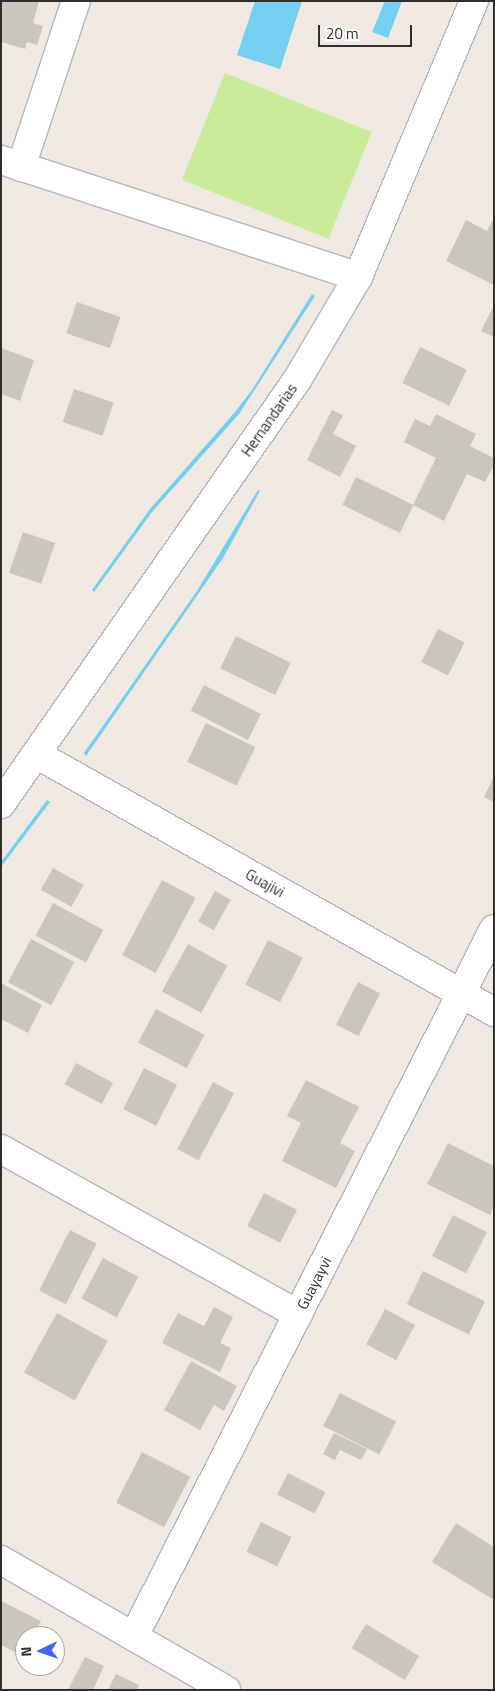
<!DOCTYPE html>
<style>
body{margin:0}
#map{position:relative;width:495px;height:1691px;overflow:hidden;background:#efe9e1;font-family:"Titillium Web",sans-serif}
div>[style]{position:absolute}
.pitch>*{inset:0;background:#c9ec9a;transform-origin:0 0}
.water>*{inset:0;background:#75cff0}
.building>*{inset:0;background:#cbc7bf;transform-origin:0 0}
.roads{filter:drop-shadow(1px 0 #b4b7c1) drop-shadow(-1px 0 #b4b7c1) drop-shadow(0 1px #b4b7c1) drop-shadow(0 -1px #b4b7c1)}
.minor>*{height:28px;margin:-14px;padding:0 14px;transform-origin:14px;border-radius:14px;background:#fff}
span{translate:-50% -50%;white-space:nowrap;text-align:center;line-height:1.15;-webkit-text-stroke:4.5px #fff;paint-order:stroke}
.street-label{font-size:15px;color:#2e2e2e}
.frame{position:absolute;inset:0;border:2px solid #2e2e2e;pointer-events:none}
.north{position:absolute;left:15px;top:1626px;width:50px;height:50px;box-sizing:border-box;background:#fff;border:1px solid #ababab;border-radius:50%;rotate:267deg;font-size:14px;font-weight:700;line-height:20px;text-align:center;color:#2e2e2e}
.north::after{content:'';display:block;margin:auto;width:18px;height:22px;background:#4264fb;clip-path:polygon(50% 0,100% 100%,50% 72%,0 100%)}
.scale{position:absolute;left:318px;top:25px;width:94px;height:22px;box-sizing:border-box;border:2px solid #2e2e2e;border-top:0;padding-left:6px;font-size:15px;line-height:18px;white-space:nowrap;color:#2e2e2e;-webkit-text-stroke:4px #fff;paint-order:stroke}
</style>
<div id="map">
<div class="pitch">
<i style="left:225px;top:73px;width:158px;height:115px;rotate:22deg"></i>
</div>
<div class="water">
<i style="clip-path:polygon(255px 1px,302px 1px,280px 69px,237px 55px)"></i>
<i style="clip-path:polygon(385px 1px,402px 1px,388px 38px,372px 32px)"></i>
<i style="clip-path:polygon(312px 294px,315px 296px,239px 414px,152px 512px,94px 592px,92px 590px,150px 509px,235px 412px,252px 390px)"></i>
<i style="clip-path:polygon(258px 490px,260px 491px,223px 558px,86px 756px,84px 753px,197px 591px)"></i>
<i style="clip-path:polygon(47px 800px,50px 802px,1px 867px,1px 862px)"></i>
</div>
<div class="building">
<i style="clip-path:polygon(1px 1px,39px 1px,33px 23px,43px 26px,37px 45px,27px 42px,25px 49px,1px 42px)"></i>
<i style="clip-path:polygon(494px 218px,494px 285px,446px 261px,466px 220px,487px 231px)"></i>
<i style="left:77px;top:302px;width:46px;height:33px;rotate:19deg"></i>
<i style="clip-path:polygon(494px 305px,494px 337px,481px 331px)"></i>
<i style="left:420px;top:347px;width:52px;height:40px;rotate:26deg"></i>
<i style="clip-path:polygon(1px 348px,34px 360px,20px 401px,1px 394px)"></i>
<i style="left:74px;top:389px;width:42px;height:35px;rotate:19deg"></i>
<i style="clip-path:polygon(332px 410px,343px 415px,333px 434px,356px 446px,340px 477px,307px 460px)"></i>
<i style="clip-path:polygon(436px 414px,476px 434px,470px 446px,494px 458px,494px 465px,485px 482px,467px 474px,444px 521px,413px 505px,436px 458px,404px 442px,415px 419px,430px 426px)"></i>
<i style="left:356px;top:477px;width:64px;height:31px;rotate:26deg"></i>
<i style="left:23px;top:532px;width:34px;height:43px;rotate:19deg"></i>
<i style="left:438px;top:629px;width:30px;height:37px;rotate:27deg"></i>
<i style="left:236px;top:636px;width:61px;height:36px;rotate:26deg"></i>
<i style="left:204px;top:685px;width:64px;height:29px;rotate:27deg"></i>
<i style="left:206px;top:723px;width:55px;height:43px;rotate:26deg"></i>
<i style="clip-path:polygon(494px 776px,494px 802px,484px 797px)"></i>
<i style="left:53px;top:868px;width:35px;height:25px;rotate:29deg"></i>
<i style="left:162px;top:880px;width:38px;height:85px;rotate:28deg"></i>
<i style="left:215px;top:891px;width:18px;height:35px;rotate:29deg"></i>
<i style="left:53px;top:903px;width:57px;height:37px;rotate:28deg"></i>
<i style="left:31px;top:939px;width:49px;height:49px;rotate:28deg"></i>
<i style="left:268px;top:940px;width:39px;height:50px;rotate:27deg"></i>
<i style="left:188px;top:944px;width:45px;height:54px;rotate:29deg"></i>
<i style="left:358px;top:982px;width:25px;height:48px;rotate:27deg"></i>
<i style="clip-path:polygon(1px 983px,42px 1005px,28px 1033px,1px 1019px)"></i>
<i style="left:156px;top:1009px;width:55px;height:38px;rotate:28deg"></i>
<i style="left:76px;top:1063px;width:42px;height:24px;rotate:28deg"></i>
<i style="left:144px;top:1068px;width:37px;height:46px;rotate:27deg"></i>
<i style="clip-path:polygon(306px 1080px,359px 1107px,340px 1143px,355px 1151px,336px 1188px,282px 1161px,301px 1123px,287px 1116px)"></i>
<i style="left:213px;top:1082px;width:24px;height:76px;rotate:28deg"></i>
<i style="clip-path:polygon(448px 1143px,494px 1166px,494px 1207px,490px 1215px,427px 1184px)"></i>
<i style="left:264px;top:1193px;width:37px;height:37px;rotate:27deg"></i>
<i style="left:453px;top:1215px;width:38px;height:46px;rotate:27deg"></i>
<i style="left:70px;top:1230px;width:30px;height:68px;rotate:27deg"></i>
<i style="left:103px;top:1258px;width:40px;height:46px;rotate:28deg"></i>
<i style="left:423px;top:1271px;width:69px;height:37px;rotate:26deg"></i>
<i style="clip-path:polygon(214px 1307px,233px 1317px,220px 1343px,231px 1348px,220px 1372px,162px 1343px,178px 1313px,204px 1326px)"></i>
<i style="left:385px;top:1309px;width:34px;height:40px;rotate:28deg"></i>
<i style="left:57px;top:1313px;width:58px;height:68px;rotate:29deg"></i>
<i style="clip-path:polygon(191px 1361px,237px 1386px,224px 1411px,214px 1405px,200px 1430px,164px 1410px)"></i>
<i style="left:340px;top:1393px;width:63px;height:37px;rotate:27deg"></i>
<i style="clip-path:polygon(334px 1433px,367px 1449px,361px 1460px,340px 1450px,335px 1460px,323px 1454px)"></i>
<i style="left:142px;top:1452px;width:54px;height:57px;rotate:27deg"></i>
<i style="left:288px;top:1473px;width:42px;height:24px;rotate:27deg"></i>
<i style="left:261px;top:1522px;width:34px;height:33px;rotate:26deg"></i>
<i style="clip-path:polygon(456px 1523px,494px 1547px,494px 1600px,432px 1562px)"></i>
<i style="clip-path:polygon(1px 1601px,41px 1621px,33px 1636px,25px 1636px,23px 1656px,1px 1645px)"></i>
<i style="left:366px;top:1624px;width:62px;height:28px;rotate:31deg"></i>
<i style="clip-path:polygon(85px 1657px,104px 1666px,93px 1690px,68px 1690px)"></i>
<i style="clip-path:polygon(116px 1674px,139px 1685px,137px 1690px,108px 1690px)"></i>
</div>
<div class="roads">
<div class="minor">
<i style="left:1px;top:160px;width:376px;rotate:18.1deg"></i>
<i style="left:21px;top:167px;width:175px;rotate:-71.7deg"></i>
<i style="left:36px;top:754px;width:526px;rotate:29.39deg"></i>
<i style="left:1px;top:804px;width:517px;rotate:-55.08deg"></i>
<i style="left:297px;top:380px;width:120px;rotate:-59.4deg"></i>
<i style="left:358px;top:277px;width:299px;rotate:-67.2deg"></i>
<i style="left:1px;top:1149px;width:340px;rotate:29.1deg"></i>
<i style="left:1px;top:1560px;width:260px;rotate:30deg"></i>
<i style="left:134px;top:1636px;width:793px;rotate:-63.02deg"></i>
</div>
</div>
<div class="street-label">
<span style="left:269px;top:420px;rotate:-55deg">Hernandarias</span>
<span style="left:265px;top:883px;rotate:29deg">Guajivi</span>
<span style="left:314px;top:1283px;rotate:-63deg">Guayayvi</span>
</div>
<div class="frame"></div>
<div class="north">N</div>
<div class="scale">20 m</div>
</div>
